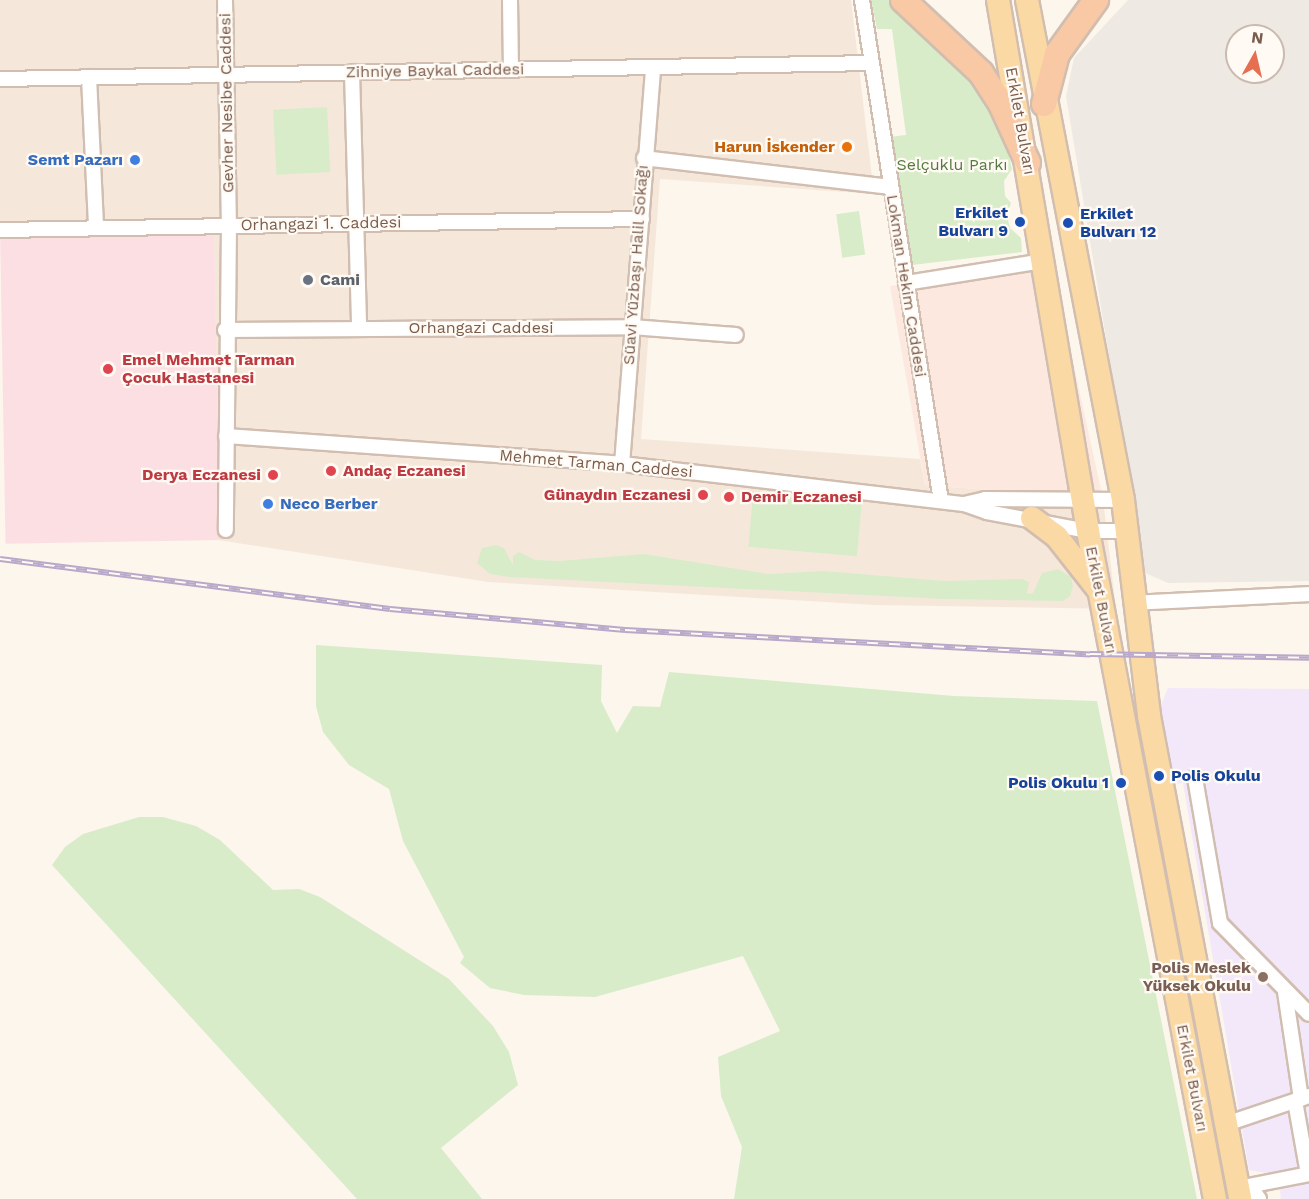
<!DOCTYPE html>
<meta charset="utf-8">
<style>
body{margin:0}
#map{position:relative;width:1309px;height:1199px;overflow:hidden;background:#fdf6ec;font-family:"Work Sans",sans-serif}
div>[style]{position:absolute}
.residential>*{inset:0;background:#f5e8da}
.commercial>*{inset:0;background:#fde8e0}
.industrial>*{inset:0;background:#efe9e4}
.education>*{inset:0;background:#f3e8fa}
.medical>*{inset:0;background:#fbdfe3;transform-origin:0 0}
.green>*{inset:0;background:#d8ecc9;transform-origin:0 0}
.roads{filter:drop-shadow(2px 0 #d1beb0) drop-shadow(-2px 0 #d1beb0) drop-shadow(0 2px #d1beb0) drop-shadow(0 -2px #d1beb0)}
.minor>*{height:14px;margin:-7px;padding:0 7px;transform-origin:7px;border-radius:7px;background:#fff}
.primary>*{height:22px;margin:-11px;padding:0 11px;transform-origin:11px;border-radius:11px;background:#fbd9a5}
.trunk>*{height:24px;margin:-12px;padding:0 12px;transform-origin:12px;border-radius:12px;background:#f9c8a4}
.rail>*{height:6px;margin-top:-3px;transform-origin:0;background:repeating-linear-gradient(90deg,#fffaf3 0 11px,#b9a8c9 0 22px);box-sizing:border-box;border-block:2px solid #b9a8c9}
.dots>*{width:16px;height:16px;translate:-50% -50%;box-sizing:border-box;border:3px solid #fffaf3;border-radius:50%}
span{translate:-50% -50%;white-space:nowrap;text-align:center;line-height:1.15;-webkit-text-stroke:4.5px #fffaf3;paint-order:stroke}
.street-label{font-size:16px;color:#7a5c4d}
.food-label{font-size:16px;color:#c56008;font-weight:700}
.right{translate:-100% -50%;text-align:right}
.shop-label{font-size:16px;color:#366cbe;font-weight:700}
.left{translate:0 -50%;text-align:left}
.park-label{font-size:16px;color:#537a41}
.transit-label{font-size:16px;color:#164399;font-weight:700}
.worship-label{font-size:16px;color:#5b616d;font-weight:700}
.health-label{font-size:16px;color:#be3a42;font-weight:700}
.education-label{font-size:16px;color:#785e54;font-weight:700}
.north{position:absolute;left:1225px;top:24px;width:60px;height:60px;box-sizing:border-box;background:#fffaf3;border:2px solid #cabbb1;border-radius:50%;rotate:8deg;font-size:16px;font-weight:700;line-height:24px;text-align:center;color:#7a5c4d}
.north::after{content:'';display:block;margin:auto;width:21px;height:27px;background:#e76f51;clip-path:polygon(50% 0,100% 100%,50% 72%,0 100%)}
</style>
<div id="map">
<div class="residential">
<i style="clip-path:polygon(0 0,851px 0,874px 194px,660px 179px,641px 439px,920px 459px,925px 485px,1103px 499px,1116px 609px,875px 605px,488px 582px,218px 540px,214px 226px,0 228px)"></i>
</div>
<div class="commercial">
<i style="clip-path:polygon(1051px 261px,1103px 499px,925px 485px,890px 286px)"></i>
</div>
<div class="industrial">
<i style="clip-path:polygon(evenodd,1128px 0,1309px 0,1309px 581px,1168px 583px,1145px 573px,1066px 96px,1074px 58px,1128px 0,1237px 36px,1273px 36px,1273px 72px,1237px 72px,1237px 36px)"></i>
</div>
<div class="education">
<i style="clip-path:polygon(1168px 688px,1309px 689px,1309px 1199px,1281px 1199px,1278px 1175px,1249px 1170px,1183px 783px,1173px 784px,1161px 705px)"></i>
</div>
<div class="medical">
<i style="left:214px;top:226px;width:314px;height:214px;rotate:89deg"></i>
</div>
<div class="green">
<i style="clip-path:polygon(871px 0,890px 0,982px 82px,1006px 143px,1012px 169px,1004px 181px,1005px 196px,1011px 203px,1007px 216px,1010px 228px,1021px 238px,1022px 252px,912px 265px,889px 137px,906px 135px,892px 29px,877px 29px)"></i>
<i style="left:327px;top:107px;width:65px;height:54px;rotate:87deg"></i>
<i style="left:859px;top:211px;width:44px;height:23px;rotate:82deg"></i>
<i style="left:753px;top:494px;width:109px;height:53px;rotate:5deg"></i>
<i style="clip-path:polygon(496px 545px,504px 548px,513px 565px,513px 556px,519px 552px,535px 560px,560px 561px,644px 554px,768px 574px,823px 571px,945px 581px,1022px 579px,1029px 582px,1027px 594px,1033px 593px,1042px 573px,1058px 569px,1071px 577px,1073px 586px,1070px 596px,1063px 601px,944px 599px,509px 577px,490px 574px,477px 563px,482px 548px)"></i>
<i style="clip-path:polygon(316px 645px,602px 665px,601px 701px,617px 733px,633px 706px,660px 707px,669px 672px,954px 696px,1097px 701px,1197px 1199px,734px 1199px,742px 1147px,721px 1096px,718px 1057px,780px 1031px,743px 956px,595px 997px,524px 995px,490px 988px,460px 963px,464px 957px,403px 841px,389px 789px,349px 765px,323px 732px,316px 706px)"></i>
<i style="clip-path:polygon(139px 817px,163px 817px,196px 826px,220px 840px,273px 890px,299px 889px,320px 897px,449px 979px,493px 1026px,509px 1052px,518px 1085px,441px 1148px,482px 1199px,357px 1199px,52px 865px,65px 847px,83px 834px)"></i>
</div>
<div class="roads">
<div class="minor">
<i style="left:225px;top:0;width:226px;rotate:89deg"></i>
<i style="left:229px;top:226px;width:304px;rotate:90.6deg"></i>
<i style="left:510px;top:0;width:70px;rotate:89.2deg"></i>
<i style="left:862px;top:0;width:507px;rotate:81.04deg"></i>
<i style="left:352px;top:72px;width:257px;rotate:88.4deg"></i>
<i style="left:89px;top:77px;width:151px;rotate:87.3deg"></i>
<i style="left:0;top:79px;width:869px;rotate:-1.05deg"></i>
<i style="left:644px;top:158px;width:248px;rotate:6.7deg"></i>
<i style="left:0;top:230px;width:642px;rotate:-0.98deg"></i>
<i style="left:906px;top:283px;width:139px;rotate:-9.1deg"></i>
<i style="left:225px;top:330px;width:407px;rotate:-0.4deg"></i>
<i style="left:632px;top:327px;width:104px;rotate:4.4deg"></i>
<i style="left:226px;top:436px;width:397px;rotate:4deg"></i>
<i style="left:622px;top:464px;width:344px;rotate:6.7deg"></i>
<i style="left:964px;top:504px;width:24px;rotate:19deg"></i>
<i style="left:987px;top:512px;width:103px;rotate:10.7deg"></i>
<i style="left:1088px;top:531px;width:38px"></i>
<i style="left:622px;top:464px;width:398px;rotate:-85.5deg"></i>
<i style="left:964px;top:504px;width:22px;rotate:-13deg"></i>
<i style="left:985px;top:499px;width:138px;rotate:0.4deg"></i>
<i style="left:1133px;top:603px;width:176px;rotate:-2.9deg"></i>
<i style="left:1195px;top:778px;width:147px;rotate:80.2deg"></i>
<i style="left:1220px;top:923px;width:127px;rotate:45.6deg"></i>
<i style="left:1285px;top:992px;width:108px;rotate:81.5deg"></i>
<i style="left:1295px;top:1101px;width:74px;rotate:79.9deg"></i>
<i style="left:1226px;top:1124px;width:88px;rotate:-18.6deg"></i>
<i style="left:1250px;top:1186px;width:16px;rotate:55deg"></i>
<i style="left:1238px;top:1188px;width:72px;rotate:-11.2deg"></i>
</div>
<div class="primary">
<i style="left:998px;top:0;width:539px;rotate:80.38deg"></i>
<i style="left:1088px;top:531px;width:680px;rotate:79.24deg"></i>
<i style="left:1027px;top:0;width:509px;rotate:79.13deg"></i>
<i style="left:1123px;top:500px;width:218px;rotate:83.1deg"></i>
<i style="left:1149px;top:716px;width:491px;rotate:79.3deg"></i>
<i style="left:1032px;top:518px;width:31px;rotate:37deg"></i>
<i style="left:1057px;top:537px;width:65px;rotate:51.9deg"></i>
</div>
<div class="trunk">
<i style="left:903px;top:0;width:107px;rotate:43.1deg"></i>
<i style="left:981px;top:73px;width:35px;rotate:57deg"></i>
<i style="left:1000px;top:102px;width:67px;rotate:65.3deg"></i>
<i style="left:1044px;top:104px;width:52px;rotate:-75.4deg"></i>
<i style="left:1057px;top:54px;width:67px;rotate:-54.2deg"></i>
</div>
</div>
<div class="rail">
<i style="left:0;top:559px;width:393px;rotate:7.3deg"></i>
<i style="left:390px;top:609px;width:236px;rotate:5.1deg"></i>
<i style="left:625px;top:630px;width:466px;rotate:3deg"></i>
<i style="left:1090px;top:654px;width:219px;rotate:1deg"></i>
</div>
<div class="dots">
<i style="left:847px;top:147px;background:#e8710a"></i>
<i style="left:135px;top:160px;background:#3f7fe0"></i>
<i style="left:1020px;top:222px;background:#1a4fb4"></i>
<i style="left:1068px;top:223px;background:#1a4fb4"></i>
<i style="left:308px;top:280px;background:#6b7280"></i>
<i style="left:108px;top:369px;background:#e0444e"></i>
<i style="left:331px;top:471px;background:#e0444e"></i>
<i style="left:273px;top:475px;background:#e0444e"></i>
<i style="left:703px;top:495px;background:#e0444e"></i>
<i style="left:729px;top:497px;background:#e0444e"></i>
<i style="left:268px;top:504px;background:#3f7fe0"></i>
<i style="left:1159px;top:776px;background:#1a4fb4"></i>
<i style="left:1121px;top:783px;background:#1a4fb4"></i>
<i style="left:1263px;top:977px;background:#8d6e63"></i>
</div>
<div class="street-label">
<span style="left:435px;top:71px;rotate:-1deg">Zihniye Baykal Caddesi</span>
<span style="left:227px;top:103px;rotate:-91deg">Gevher Nesibe Caddesi</span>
<span style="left:1020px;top:121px;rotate:80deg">Erkilet Bulvarı</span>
<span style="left:321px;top:224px;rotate:-1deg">Orhangazi 1. Caddesi</span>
<span style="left:636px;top:265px;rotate:-86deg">Süavi Yüzbaşı Halil Sokağı</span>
<span style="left:906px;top:286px;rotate:81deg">Lokman Hekim Caddesi</span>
<span style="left:481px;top:328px">Orhangazi Caddesi</span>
<span style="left:596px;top:464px;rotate:5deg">Mehmet Tarman Caddesi</span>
<span style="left:1101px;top:600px;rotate:79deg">Erkilet Bulvarı</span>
<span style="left:1192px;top:1078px;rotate:79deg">Erkilet Bulvarı</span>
</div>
<div class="food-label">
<span class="right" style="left:835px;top:147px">Harun İskender</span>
</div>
<div class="shop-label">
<span class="right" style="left:123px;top:160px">Semt Pazarı</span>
<span class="left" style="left:280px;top:504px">Neco Berber</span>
</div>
<div class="park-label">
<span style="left:952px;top:165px">Selçuklu Parkı</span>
</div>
<div class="transit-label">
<span class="right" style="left:1008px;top:222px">Erkilet<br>Bulvarı 9</span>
<span class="left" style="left:1080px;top:223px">Erkilet<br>Bulvarı 12</span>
<span class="left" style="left:1171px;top:776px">Polis Okulu</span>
<span class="right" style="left:1109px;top:783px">Polis Okulu 1</span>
</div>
<div class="worship-label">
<span class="left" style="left:320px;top:280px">Cami</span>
</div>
<div class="health-label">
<span class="left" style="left:122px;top:369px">Emel Mehmet Tarman<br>Çocuk Hastanesi</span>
<span class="left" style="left:343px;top:471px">Andaç Eczanesi</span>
<span class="right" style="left:261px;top:475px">Derya Eczanesi</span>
<span class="right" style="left:691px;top:495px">Günaydın Eczanesi</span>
<span class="left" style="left:741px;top:497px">Demir Eczanesi</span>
</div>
<div class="education-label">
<span class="right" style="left:1251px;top:977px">Polis Meslek<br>Yüksek Okulu</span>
</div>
<div class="north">N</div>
</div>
